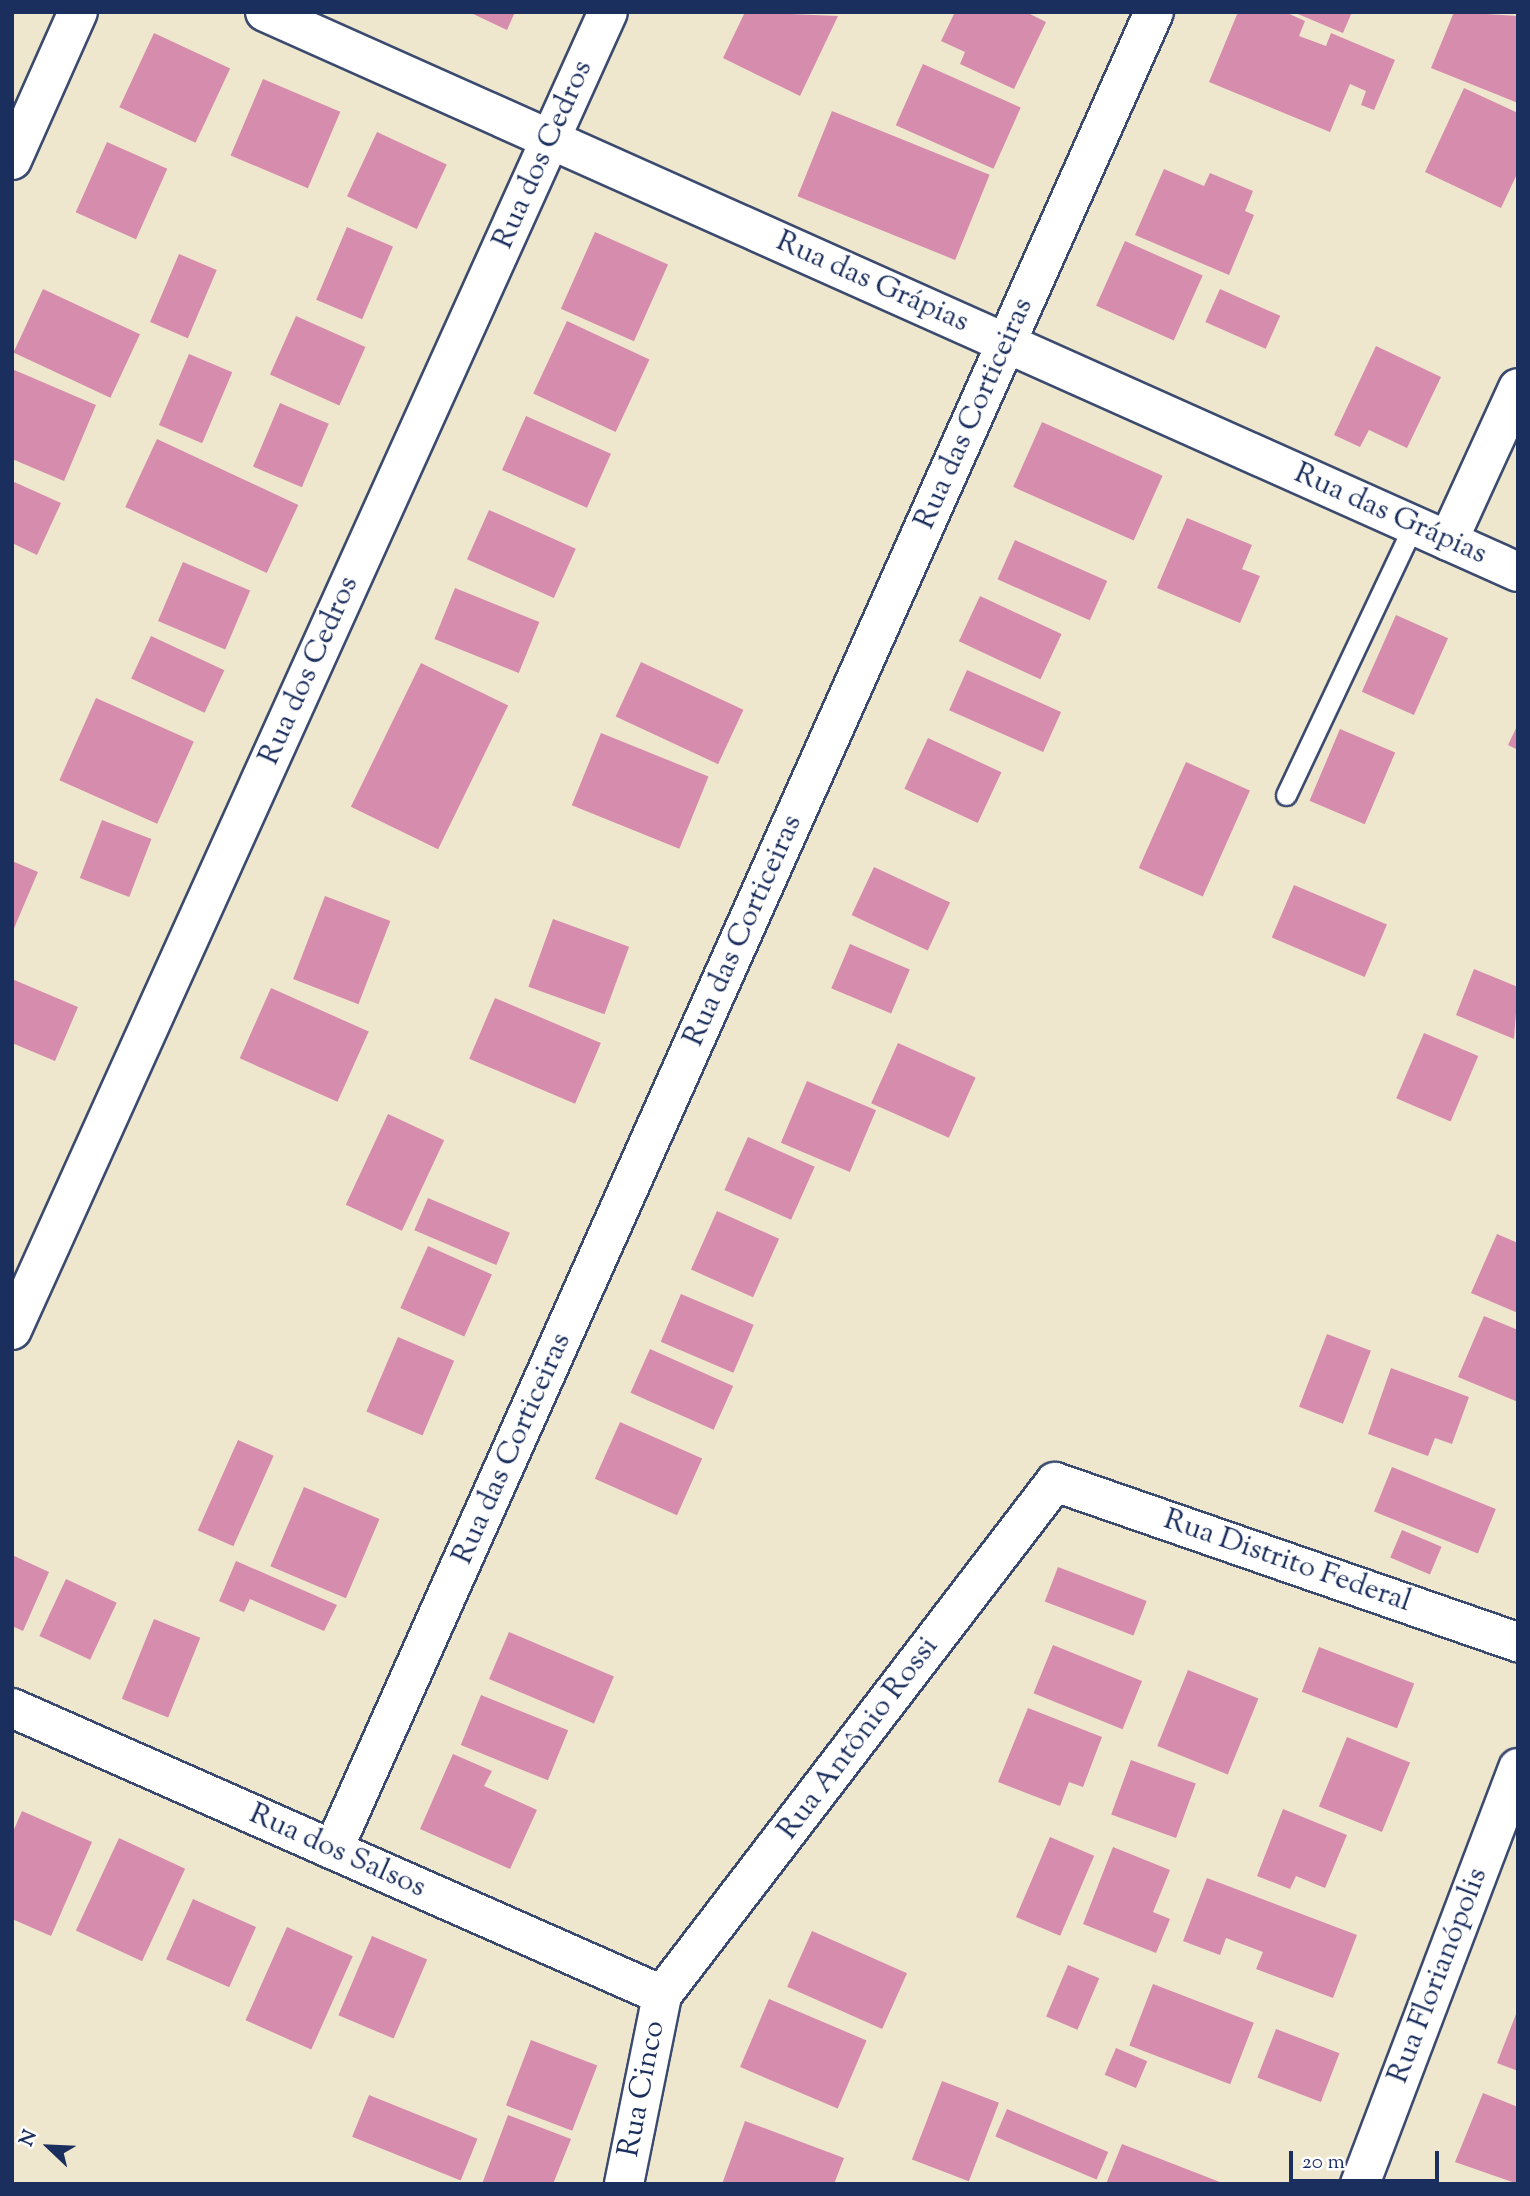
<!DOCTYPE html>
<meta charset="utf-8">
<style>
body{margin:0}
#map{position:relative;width:1530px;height:2196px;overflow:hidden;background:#efe7cd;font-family:"Sorts Mill Goudy",serif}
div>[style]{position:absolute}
.building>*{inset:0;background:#d68cad;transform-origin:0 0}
.roads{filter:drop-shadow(2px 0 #3b4b6f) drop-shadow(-2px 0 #3b4b6f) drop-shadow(0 2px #3b4b6f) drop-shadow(0 -2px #3b4b6f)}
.service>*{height:19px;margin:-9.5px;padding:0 9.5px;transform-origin:9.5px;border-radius:9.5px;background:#fff}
.minor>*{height:38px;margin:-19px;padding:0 19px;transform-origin:19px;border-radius:19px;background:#fff}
.tertiary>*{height:38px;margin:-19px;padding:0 19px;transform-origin:19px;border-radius:19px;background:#fff}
span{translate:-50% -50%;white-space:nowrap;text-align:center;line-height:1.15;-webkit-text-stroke:5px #fff;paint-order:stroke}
.street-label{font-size:30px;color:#1b2f5e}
.frame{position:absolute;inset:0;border:14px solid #1b2f5e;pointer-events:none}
.north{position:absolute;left:14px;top:2112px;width:70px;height:70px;-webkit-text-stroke:5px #fff;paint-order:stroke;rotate:293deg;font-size:19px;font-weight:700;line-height:28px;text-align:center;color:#1b2f5e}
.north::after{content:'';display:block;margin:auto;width:24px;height:32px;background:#1b2f5e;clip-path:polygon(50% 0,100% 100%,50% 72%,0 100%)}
.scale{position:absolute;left:1289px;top:2151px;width:150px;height:32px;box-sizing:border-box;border:4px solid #1b2f5e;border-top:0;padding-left:9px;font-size:21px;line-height:24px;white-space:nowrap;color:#1b2f5e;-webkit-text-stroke:5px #fff;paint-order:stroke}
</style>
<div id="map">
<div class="building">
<i style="clip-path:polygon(469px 12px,515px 12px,507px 30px)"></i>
<i style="clip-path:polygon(745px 12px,838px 16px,800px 96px,723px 58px)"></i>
<i style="clip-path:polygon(955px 12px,1026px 12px,1046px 22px,1014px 89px,960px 64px,965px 52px,941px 41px)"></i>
<i style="clip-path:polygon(1238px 12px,1285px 12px,1305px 21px,1299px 36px,1326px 46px,1331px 33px,1395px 60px,1374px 110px,1361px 105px,1366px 91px,1350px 84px,1330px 132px,1209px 82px)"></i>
<i style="clip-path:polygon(1293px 12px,1352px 12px,1343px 33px)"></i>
<i style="clip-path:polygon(1454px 12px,1518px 16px,1518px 103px,1431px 68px)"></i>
<i style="left:154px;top:33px;width:84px;height:82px;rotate:25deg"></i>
<i style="left:923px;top:64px;width:107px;height:67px;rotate:24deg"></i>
<i style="left:263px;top:79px;width:84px;height:83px;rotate:23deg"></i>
<i style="clip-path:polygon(1464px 88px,1518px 113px,1518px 172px,1501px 208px,1425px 172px)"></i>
<i style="left:832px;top:111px;width:170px;height:92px;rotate:22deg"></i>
<i style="left:377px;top:132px;width:77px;height:71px;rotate:25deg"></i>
<i style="left:107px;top:142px;width:66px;height:77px;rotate:24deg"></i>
<i style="clip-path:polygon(1164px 169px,1204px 186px,1210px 173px,1253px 191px,1245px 211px,1254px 215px,1229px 275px,1135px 235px)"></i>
<i style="left:347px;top:227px;width:50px;height:79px;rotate:23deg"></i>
<i style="left:595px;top:232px;width:80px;height:84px;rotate:24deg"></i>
<i style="left:1125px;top:241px;width:85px;height:71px;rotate:24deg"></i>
<i style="left:179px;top:254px;width:41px;height:74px;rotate:23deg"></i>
<i style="left:43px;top:289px;width:107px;height:70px;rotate:25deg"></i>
<i style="left:1220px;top:289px;width:66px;height:36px;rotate:24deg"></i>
<i style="left:296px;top:316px;width:76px;height:64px;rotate:24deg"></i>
<i style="left:567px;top:321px;width:91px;height:80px;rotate:25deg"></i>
<i style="clip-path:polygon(1376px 346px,1441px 377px,1407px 448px,1369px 430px,1360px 447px,1334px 435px)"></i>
<i style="left:189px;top:354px;width:47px;height:77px;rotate:23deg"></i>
<i style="clip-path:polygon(12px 369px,96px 405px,64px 481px,12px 459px)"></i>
<i style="left:280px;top:403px;width:53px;height:69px;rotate:23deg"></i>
<i style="left:526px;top:416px;width:93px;height:59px;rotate:24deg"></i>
<i style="left:1042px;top:422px;width:132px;height:71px;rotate:24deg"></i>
<i style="left:157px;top:439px;width:156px;height:75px;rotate:25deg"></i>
<i style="clip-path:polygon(12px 481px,61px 503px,37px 555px,12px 543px)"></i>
<i style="left:489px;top:510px;width:95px;height:54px;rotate:24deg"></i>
<i style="clip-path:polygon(1187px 518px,1252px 545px,1242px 569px,1260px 576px,1240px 623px,1157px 588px)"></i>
<i style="left:1015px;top:540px;width:101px;height:43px;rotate:24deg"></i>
<i style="left:183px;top:562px;width:73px;height:64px;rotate:23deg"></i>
<i style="left:455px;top:588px;width:91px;height:55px;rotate:22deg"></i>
<i style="left:980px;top:596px;width:90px;height:50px;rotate:25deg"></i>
<i style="left:1396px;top:615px;width:57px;height:84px;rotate:24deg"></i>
<i style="left:151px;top:636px;width:81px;height:47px;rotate:25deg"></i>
<i style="left:641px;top:662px;width:113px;height:60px;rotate:25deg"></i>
<i style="left:421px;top:663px;width:97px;height:160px;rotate:26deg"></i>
<i style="left:967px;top:670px;width:103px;height:44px;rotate:24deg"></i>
<i style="left:96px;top:698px;width:107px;height:90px;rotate:24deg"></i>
<i style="clip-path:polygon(1518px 724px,1518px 750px,1508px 745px)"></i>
<i style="left:1340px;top:729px;width:60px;height:78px;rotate:23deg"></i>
<i style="left:601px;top:733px;width:116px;height:78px;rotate:22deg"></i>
<i style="left:928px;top:738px;width:81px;height:56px;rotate:25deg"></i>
<i style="left:1186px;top:762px;width:70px;height:116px;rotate:24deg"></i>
<i style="left:102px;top:820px;width:53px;height:62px;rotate:21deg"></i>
<i style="clip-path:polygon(12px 861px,38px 872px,12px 933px)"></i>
<i style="left:874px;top:867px;width:84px;height:53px;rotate:25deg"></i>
<i style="left:1294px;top:885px;width:101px;height:57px;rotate:23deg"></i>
<i style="left:325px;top:896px;width:70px;height:89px;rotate:21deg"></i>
<i style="left:553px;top:919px;width:81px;height:72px;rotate:20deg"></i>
<i style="left:850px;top:944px;width:65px;height:48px;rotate:23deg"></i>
<i style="clip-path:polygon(1474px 969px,1518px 987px,1514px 1039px,1456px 1015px)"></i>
<i style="clip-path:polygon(12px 979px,78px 1007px,55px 1061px,12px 1043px)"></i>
<i style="left:271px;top:988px;width:107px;height:77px;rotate:24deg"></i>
<i style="left:495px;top:998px;width:115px;height:66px;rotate:23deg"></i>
<i style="left:1424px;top:1033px;width:59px;height:71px;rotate:23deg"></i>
<i style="left:898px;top:1043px;width:85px;height:66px;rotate:24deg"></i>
<i style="left:807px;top:1081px;width:75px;height:67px;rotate:23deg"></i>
<i style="left:388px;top:1114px;width:62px;height:100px;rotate:25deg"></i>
<i style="left:748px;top:1137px;width:73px;height:58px;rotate:24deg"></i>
<i style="left:428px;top:1198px;width:89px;height:35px;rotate:23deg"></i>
<i style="left:717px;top:1211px;width:68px;height:64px;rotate:24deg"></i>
<i style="clip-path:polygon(1497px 1234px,1518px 1243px,1518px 1313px,1471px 1293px)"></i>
<i style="left:428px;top:1246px;width:70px;height:68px;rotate:24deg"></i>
<i style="left:681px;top:1294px;width:79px;height:52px;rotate:23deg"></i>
<i style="clip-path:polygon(1484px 1316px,1518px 1330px,1518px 1402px,1458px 1377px)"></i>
<i style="left:1327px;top:1334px;width:47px;height:78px;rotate:21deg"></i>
<i style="left:398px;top:1337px;width:61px;height:81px;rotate:23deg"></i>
<i style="left:650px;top:1349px;width:91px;height:48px;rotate:24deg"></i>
<i style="clip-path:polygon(1391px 1368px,1469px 1397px,1452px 1444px,1435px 1438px,1428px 1456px,1368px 1434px)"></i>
<i style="left:620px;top:1422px;width:90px;height:62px;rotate:24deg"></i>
<i style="left:238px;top:1440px;width:39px;height:99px;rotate:24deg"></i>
<i style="left:1392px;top:1467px;width:112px;height:48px;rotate:22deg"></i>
<i style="left:304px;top:1487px;width:82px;height:86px;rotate:23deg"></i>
<i style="left:1402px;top:1530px;width:43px;height:30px;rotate:23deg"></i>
<i style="clip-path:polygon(12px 1555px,49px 1572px,23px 1631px,12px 1626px)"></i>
<i style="clip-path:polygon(236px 1561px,337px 1605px,324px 1631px,250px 1599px,244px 1612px,219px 1601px)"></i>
<i style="left:1058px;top:1567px;width:95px;height:37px;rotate:21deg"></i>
<i style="left:66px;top:1579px;width:56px;height:63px;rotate:25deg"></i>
<i style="left:154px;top:1619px;width:50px;height:86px;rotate:22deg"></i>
<i style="left:509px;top:1632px;width:114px;height:51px;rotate:23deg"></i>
<i style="left:1053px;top:1645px;width:96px;height:52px;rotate:22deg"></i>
<i style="left:1319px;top:1647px;width:102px;height:48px;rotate:21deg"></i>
<i style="left:1188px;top:1670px;width:76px;height:82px;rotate:22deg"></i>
<i style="left:481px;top:1695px;width:94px;height:54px;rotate:22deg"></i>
<i style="clip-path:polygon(1028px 1708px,1102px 1737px,1083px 1787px,1069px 1782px,1060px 1806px,998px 1782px)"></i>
<i style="left:1347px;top:1737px;width:68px;height:75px;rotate:22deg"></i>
<i style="clip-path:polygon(453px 1754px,492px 1771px,484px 1786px,537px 1810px,510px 1869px,420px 1829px)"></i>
<i style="left:1131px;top:1760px;width:69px;height:58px;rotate:20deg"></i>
<i style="clip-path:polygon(1283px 1809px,1347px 1835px,1325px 1888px,1296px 1876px,1290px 1889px,1257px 1876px)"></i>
<i style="clip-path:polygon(22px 1811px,92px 1842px,51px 1936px,12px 1919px,12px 1834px)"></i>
<i style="left:1050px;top:1837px;width:48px;height:87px;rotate:23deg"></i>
<i style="left:119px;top:1838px;width:73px;height:102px;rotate:25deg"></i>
<i style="clip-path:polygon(1113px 1847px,1170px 1870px,1153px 1912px,1170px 1919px,1156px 1953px,1083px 1924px)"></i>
<i style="clip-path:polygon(1207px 1878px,1357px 1935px,1333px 1998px,1256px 1969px,1263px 1952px,1226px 1938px,1220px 1955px,1183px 1941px)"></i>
<i style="left:193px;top:1899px;width:69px;height:66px;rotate:24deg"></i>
<i style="left:287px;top:1927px;width:72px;height:102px;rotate:24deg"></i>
<i style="left:812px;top:1931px;width:104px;height:61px;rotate:24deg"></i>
<i style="left:372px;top:1936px;width:60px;height:86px;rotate:23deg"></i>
<i style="left:1068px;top:1965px;width:34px;height:56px;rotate:23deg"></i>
<i style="left:1153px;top:1984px;width:108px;height:66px;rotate:21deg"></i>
<i style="left:769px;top:1999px;width:106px;height:74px;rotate:23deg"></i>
<i style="clip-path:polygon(1518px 2009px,1518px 2071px,1497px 2063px)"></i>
<i style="left:1276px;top:2029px;width:68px;height:52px;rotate:21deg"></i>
<i style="left:531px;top:2040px;width:71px;height:70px;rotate:21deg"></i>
<i style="left:1116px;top:2048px;width:34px;height:29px;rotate:23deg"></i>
<i style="left:942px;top:2081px;width:61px;height:84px;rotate:21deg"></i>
<i style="clip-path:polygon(1483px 2093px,1518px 2107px,1518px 2184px,1455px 2162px)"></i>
<i style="left:369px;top:2095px;width:117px;height:45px;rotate:22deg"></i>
<i style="left:1007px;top:2109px;width:110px;height:30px;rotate:23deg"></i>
<i style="clip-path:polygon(508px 2115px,571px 2139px,553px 2184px,482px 2184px)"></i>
<i style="clip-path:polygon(745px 2121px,844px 2158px,834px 2184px,722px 2184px)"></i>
<i style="clip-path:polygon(1122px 2144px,1225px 2184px,1106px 2184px)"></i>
</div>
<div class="roads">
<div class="service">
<i style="left:1286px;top:795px;width:297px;rotate:-64.7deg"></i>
</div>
<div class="minor">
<i style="left:265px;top:12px;width:1372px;rotate:24.08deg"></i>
<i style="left:12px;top:160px;width:162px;rotate:-66deg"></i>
<i style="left:1448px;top:541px;width:168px;rotate:-65.4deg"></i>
<i style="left:12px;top:1330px;width:1446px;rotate:-65.67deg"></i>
<i style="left:12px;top:1708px;width:711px;rotate:23.82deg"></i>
<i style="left:333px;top:1850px;width:2013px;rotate:-65.93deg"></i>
<i style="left:624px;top:2184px;width:193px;rotate:-78.6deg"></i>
<i style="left:662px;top:1995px;width:646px;rotate:-52.54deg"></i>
<i style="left:1055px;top:1482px;width:490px;rotate:19.1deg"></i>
</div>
<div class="tertiary">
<i style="left:1360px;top:2184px;width:445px;rotate:-69.2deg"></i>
</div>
</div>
<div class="street-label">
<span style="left:544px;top:155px;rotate:-66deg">Rua dos Cedros</span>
<span style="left:872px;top:283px;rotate:24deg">Rua das Grápias</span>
<span style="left:975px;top:414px;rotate:-66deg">Rua das Corticeiras</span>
<span style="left:1390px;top:515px;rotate:24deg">Rua das Grápias</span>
<span style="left:310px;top:671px;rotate:-66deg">Rua dos Cedros</span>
<span style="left:744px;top:931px;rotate:-66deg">Rua das Corticeiras</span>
<span style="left:513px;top:1449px;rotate:-66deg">Rua das Corticeiras</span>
<span style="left:1287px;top:1562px;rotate:19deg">Rua Distrito Federal</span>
<span style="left:859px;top:1739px;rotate:-53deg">Rua Antônio Rossi</span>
<span style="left:337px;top:1852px;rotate:24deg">Rua dos Salsos</span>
<span style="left:1439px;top:1976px;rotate:-69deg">Rua Florianópolis</span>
<span style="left:643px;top:2089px;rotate:-79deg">Rua Cinco</span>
</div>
<div class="frame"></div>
<div class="north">N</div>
<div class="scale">20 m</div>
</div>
